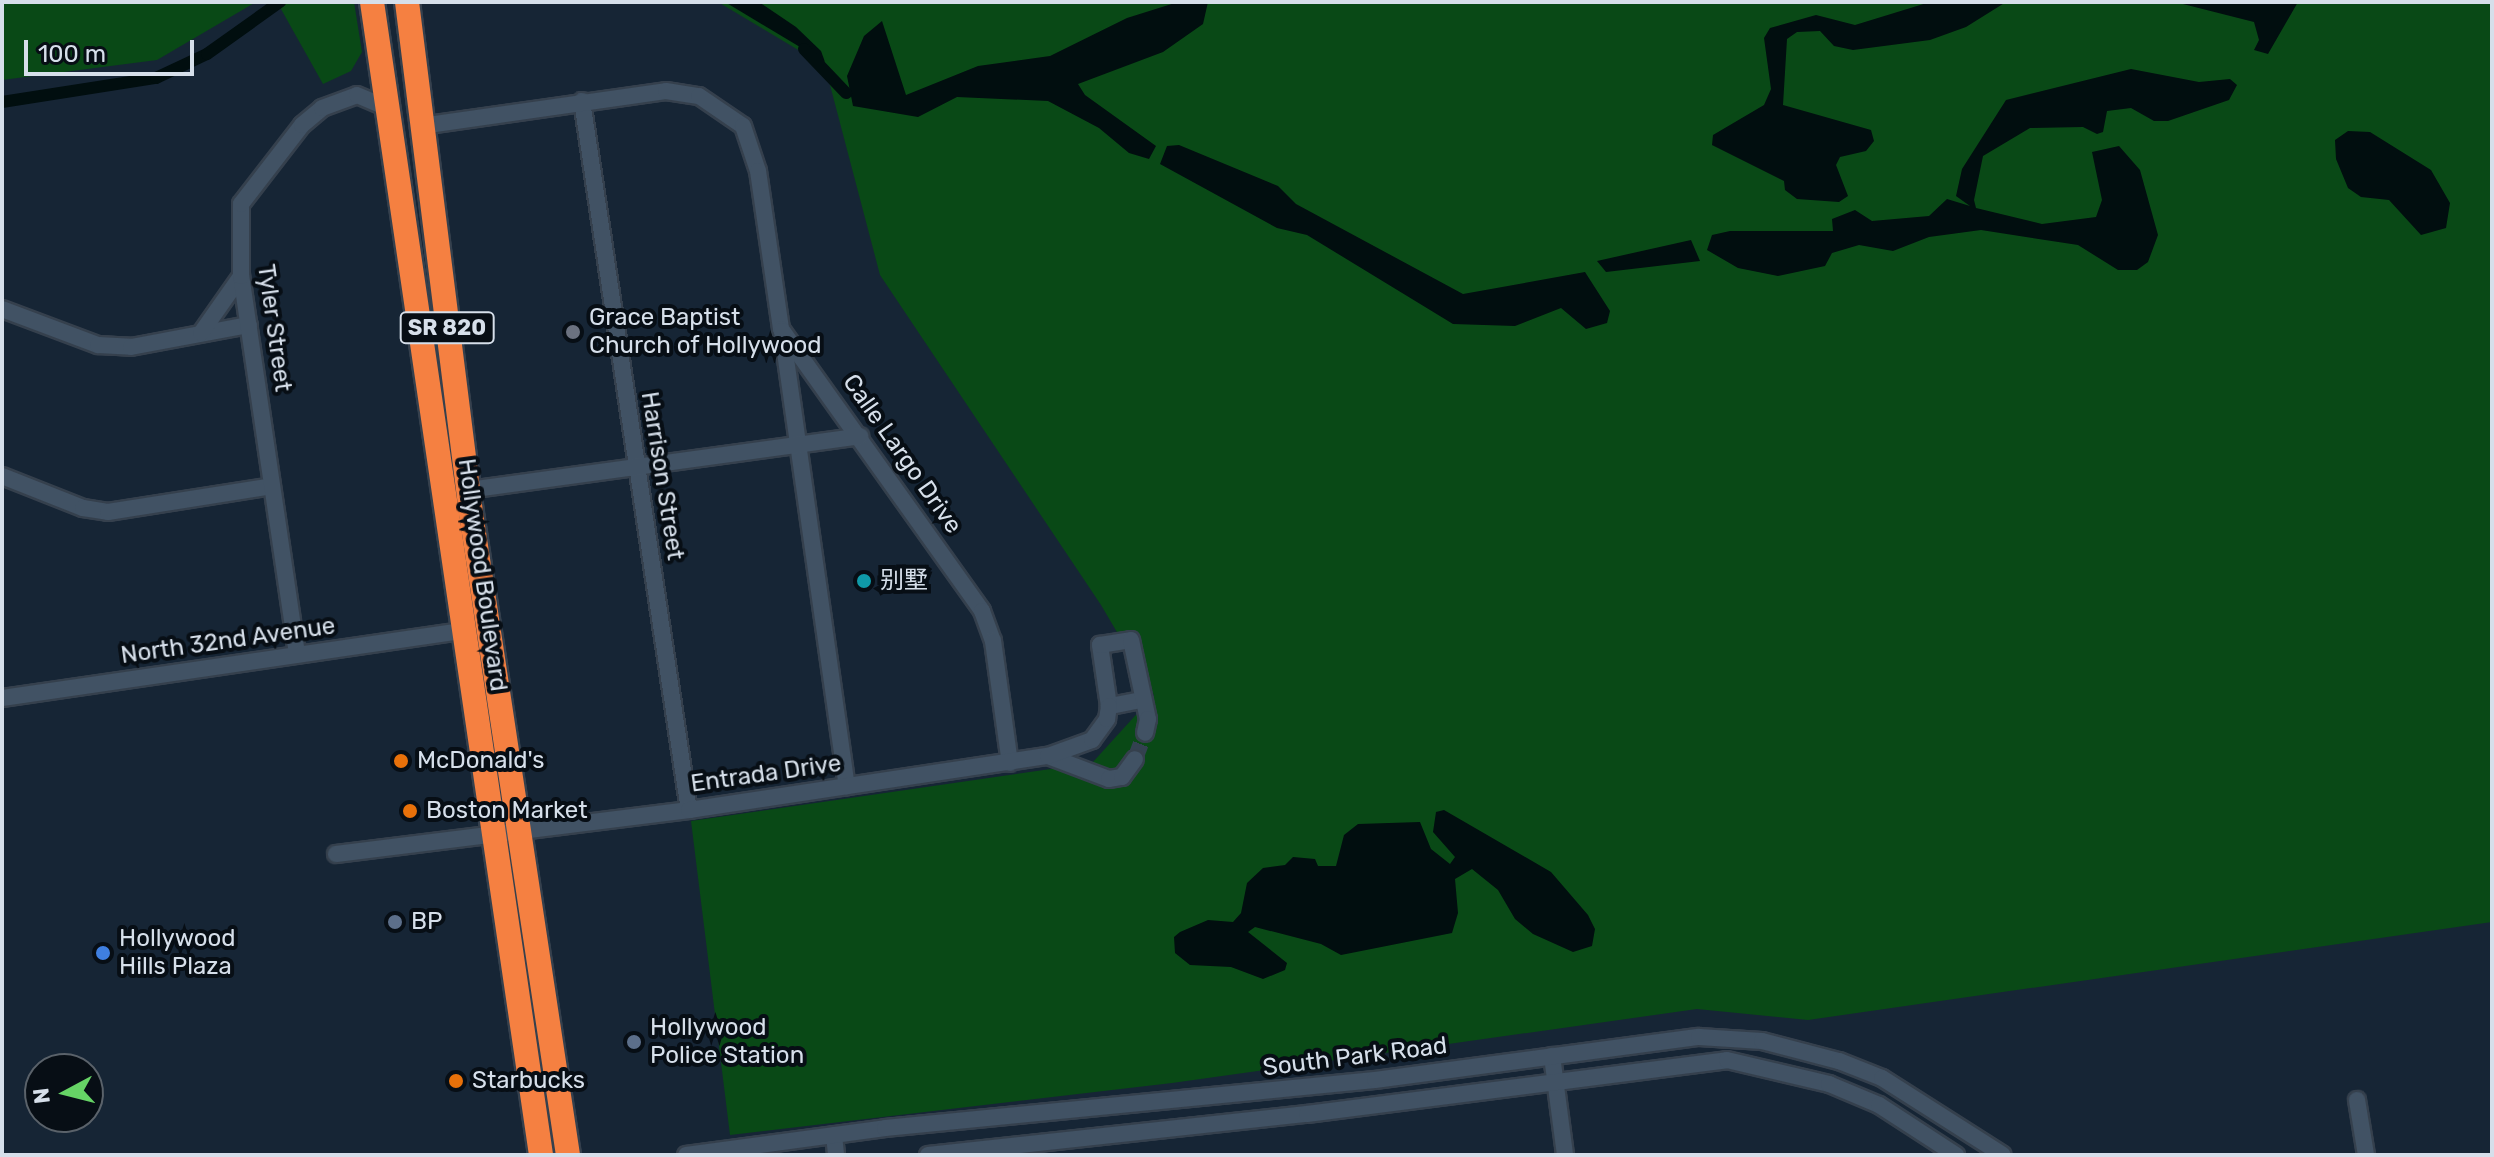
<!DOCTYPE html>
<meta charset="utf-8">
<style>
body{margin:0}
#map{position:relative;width:2494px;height:1157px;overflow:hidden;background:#162535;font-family:Rubik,"Noto Sans SC",sans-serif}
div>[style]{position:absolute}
.green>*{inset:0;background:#094916}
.water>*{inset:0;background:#010e0f}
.canal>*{height:12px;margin:-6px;padding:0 6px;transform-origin:6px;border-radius:6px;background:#010e0f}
.minor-tunnel>*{height:16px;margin-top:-8px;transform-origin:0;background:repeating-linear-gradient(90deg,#334150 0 16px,transparent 0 24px)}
.roads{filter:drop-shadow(2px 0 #35404d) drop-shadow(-2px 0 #35404d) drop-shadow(0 2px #35404d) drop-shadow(0 -2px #35404d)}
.minor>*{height:16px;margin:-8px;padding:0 8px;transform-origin:8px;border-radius:8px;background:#415264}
.highway>*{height:24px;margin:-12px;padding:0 12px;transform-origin:12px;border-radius:12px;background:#f58041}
.dots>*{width:22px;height:22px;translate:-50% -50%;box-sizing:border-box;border:4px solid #070e15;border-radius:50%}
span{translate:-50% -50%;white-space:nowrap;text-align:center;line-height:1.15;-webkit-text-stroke:8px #070e15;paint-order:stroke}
.shield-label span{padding:2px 6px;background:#070e15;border:2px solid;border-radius:6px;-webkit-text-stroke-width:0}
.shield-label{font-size:22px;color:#d6dfea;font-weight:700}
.poi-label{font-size:24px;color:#d6dfea}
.left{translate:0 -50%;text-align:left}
.street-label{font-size:24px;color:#d6dfea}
.frame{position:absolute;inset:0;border:4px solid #d6dfea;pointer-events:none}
.north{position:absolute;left:24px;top:1053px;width:80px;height:80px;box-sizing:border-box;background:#070e15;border:2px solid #5a626a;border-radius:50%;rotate:263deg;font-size:22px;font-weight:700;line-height:32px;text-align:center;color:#d6dfea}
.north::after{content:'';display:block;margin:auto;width:28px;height:36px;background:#66d466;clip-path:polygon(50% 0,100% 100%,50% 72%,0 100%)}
.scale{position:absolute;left:24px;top:40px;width:170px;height:36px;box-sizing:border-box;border:4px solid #d6dfea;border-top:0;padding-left:10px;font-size:24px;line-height:28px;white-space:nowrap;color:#d6dfea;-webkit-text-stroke:6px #070e15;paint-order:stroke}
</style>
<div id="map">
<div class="green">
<i style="clip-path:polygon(2px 2px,256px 2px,157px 60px,2px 80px)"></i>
<i style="clip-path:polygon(277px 2px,354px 2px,362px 52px,351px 71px,323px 84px)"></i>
<i style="clip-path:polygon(718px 2px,2492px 2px,2492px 922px,1808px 1020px,1697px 1009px,1172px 1083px,730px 1135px,691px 821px,1092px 763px,1154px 695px,1101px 605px,880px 275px,825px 66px)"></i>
</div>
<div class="water">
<i style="clip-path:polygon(725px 2px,759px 2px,796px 27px,821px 51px,825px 62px)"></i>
<i style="clip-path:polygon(1178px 2px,1208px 2px,1203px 24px,1163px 52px,1078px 84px,1085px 95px,1156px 146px,1149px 159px,1129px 153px,1099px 128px,1048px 101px,957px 97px,918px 117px,853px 106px,847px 76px,864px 36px,882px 21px,906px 95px,978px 66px,1050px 56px,1127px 18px)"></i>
<i style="clip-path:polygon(1930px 2px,2006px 2px,1966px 27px,1930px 40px,1853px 50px,1834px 46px,1820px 31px,1797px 32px,1787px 39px,1783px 105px,1871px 130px,1874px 141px,1866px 151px,1840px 157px,1836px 165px,1848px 196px,1839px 202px,1797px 199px,1785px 190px,1784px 181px,1712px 145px,1713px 135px,1764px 105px,1771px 89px,1764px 38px,1770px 28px,1816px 15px,1855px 25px)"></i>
<i style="clip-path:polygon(2175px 2px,2298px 2px,2268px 54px,2254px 50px,2259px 40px,2254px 22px)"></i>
<i style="clip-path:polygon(2131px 69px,2199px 82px,2230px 79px,2237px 85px,2229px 100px,2168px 121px,2154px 121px,2131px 108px,2107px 111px,2103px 132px,2097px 134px,2083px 127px,2030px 128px,1983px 156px,1974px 200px,1976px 208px,2042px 224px,2096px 217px,2102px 200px,2092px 152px,2119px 146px,2140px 170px,2158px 235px,2148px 262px,2137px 270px,2118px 270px,2078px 245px,1981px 230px,1929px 237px,1893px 251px,1859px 245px,1832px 253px,1825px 266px,1778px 276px,1738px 268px,1707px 250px,1712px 235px,1730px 231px,1833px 231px,1832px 219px,1855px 210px,1872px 221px,1929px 216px,1947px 199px,1970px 206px,1956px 196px,1962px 169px,2006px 100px)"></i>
<i style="clip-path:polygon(2348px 131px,2370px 132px,2431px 170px,2450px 203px,2446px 228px,2421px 235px,2389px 200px,2361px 197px,2348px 188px,2336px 159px,2335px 140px)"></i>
<i style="clip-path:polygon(1179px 145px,1278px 186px,1296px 204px,1463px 294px,1585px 272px,1610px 311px,1607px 323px,1586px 329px,1561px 308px,1515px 326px,1453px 324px,1307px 235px,1277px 228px,1160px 164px,1167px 146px)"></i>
<i style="clip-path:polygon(1691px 240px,1700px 261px,1606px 272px,1597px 261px)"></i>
<i style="clip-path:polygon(1444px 810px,1551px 872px,1588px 915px,1595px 929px,1592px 946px,1573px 952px,1533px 934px,1515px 919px,1498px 890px,1472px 869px,1455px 879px,1458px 913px,1452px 933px,1341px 955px,1321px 944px,1255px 927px,1248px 932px,1287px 963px,1285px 970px,1263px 979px,1231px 967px,1190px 965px,1175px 953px,1174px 937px,1180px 932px,1208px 920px,1233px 922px,1241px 913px,1247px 883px,1263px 868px,1285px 865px,1293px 857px,1315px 859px,1318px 866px,1336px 866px,1344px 835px,1358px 824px,1420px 822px,1431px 849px,1450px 864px,1455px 857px,1433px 832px,1436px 812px)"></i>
</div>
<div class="canal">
<i style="left:804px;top:49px;width:61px;rotate:46.3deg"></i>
<i style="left:2px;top:102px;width:156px;rotate:-8.9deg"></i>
<i style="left:156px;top:78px;width:56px;rotate:-25.2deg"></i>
<i style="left:207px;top:54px;width:90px;rotate:-35.5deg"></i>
</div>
<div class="minor-tunnel">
<i style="left:1135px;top:759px;width:28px;rotate:-69deg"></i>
</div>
<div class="roads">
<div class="minor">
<i style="left:582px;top:101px;width:717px;rotate:81.42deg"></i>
<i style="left:421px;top:126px;width:247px;rotate:-8.1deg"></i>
<i style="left:666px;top:91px;width:33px;rotate:9deg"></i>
<i style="left:699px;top:96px;width:53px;rotate:34.3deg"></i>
<i style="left:743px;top:126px;width:47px;rotate:71.6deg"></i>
<i style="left:758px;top:171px;width:160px;rotate:81.7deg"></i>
<i style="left:781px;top:329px;width:346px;rotate:54.5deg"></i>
<i style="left:982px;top:611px;width:32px;rotate:70deg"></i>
<i style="left:993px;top:641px;width:123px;rotate:82.1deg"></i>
<i style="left:2px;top:309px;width:103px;rotate:20.6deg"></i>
<i style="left:98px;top:345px;width:33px;rotate:3deg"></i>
<i style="left:131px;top:347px;width:120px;rotate:-10.6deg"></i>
<i style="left:782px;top:331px;width:460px;rotate:81.9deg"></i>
<i style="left:201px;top:333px;width:70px;rotate:-54.9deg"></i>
<i style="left:2px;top:476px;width:87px;rotate:21.6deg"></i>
<i style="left:83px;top:508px;width:25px;rotate:9deg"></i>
<i style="left:108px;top:512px;width:166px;rotate:-9deg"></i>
<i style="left:468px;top:490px;width:396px;rotate:-7.8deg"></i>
<i style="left:297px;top:654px;width:382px;rotate:-98.4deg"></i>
<i style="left:241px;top:276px;width:72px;rotate:-90deg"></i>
<i style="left:241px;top:204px;width:100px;rotate:-52.3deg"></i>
<i style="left:302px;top:125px;width:26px;rotate:-40deg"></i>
<i style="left:322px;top:108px;width:37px;rotate:-20deg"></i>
<i style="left:357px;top:95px;width:33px;rotate:23deg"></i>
<i style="left:2px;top:698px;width:464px;rotate:-8.3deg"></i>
<i style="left:1141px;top:700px;width:33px;rotate:169deg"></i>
<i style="left:1109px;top:706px;width:62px;rotate:-98.4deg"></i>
<i style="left:1100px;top:645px;width:31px;rotate:-9deg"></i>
<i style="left:1131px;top:640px;width:81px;rotate:77.9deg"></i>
<i style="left:1148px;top:719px;width:14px;rotate:102deg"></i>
<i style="left:1048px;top:756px;width:65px;rotate:20.7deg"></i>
<i style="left:1109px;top:779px;width:13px;rotate:-9deg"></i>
<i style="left:1122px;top:777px;width:22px;rotate:-54deg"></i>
<i style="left:336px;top:854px;width:356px;rotate:-7.1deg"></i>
<i style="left:689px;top:810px;width:363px;rotate:-8.6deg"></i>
<i style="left:1048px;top:756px;width:47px;rotate:-20deg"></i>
<i style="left:1092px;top:740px;width:26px;rotate:-54deg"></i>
<i style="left:1107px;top:719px;width:13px;rotate:-81deg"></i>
<i style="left:1552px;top:1056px;width:100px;rotate:82.5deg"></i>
<i style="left:2357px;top:1100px;width:56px;rotate:80.7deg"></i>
<i style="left:834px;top:1135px;width:20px;rotate:84deg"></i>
<i style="left:686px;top:1155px;width:201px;rotate:-7.7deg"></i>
<i style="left:885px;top:1128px;width:492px;rotate:-5.6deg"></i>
<i style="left:1375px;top:1080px;width:327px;rotate:-7.6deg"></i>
<i style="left:1699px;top:1037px;width:63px;rotate:3.6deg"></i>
<i style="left:1762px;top:1041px;width:80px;rotate:14.6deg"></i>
<i style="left:1839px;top:1061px;width:46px;rotate:21.6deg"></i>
<i style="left:1882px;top:1078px;width:143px;rotate:32.5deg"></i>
<i style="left:928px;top:1155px;width:381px;rotate:-6.2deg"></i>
<i style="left:1307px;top:1114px;width:423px;rotate:-7.3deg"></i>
<i style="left:1727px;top:1060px;width:105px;rotate:13.2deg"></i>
<i style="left:1829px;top:1084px;width:54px;rotate:22.8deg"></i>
<i style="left:1879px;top:1105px;width:92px;rotate:33deg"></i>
</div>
<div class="highway">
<i style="left:372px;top:2px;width:1165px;rotate:81.66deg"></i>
<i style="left:407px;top:2px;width:515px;rotate:82.86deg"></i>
<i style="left:471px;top:513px;width:649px;rotate:81.41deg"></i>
</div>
</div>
<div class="dots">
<i style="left:573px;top:332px;background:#6b7280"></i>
<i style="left:864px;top:581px;background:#0f9aa8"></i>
<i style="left:401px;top:761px;background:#e8710a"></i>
<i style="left:410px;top:811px;background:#e8710a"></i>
<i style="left:395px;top:922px;background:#5c6f8a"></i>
<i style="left:103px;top:953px;background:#3f7fe0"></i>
<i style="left:634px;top:1042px;background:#5c6f8a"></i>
<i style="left:456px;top:1081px;background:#e8710a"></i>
</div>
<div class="shield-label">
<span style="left:447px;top:328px">SR 820</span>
</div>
<div class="poi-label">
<span class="left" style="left:589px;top:332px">Grace Baptist<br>Church of Hollywood</span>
<span class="left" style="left:880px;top:581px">别墅</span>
<span class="left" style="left:417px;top:761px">McDonald's</span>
<span class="left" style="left:426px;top:811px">Boston Market</span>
<span class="left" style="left:411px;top:922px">BP</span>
<span class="left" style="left:119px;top:953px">Hollywood<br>Hills Plaza</span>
<span class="left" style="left:650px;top:1042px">Hollywood<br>Police Station</span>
<span class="left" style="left:472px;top:1081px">Starbucks</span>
</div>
<div class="street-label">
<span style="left:274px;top:328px;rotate:82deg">Tyler Street</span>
<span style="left:902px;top:454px;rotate:55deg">Calle Largo Drive</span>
<span style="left:662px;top:476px;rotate:81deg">Harrison Street</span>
<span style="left:482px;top:575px;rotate:82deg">Hollywood Boulevard</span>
<span style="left:228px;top:641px;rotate:-8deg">North 32nd Avenue</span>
<span style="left:766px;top:774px;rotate:-8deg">Entrada Drive</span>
<span style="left:1355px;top:1057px;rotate:-7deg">South Park Road</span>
</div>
<div class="frame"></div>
<div class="north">N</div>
<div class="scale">100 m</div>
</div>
